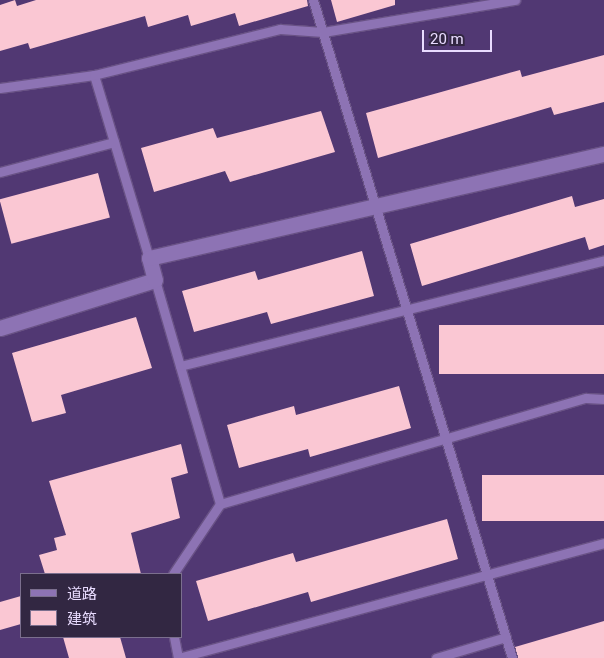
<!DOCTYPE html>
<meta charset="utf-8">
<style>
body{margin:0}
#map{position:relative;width:604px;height:658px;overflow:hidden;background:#513873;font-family:Roboto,"Noto Sans SC",sans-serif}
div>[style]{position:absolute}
.building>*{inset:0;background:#fac7d3;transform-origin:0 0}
.roads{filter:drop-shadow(1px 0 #695285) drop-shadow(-1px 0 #695285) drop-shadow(0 1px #695285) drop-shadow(0 -1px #695285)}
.lane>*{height:9px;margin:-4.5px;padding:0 4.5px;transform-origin:4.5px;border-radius:4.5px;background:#8d73b4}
.street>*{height:15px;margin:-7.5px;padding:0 7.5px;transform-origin:7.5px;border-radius:7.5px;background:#8d73b4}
span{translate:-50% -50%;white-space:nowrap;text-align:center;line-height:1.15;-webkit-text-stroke:5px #322742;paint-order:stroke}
.legend{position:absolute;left:20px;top:573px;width:162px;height:65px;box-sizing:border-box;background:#322742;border:1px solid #7b6f8e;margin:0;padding:6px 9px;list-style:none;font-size:15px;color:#e9dcff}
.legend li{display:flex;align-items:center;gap:10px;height:25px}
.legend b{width:25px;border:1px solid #7b6f8e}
.scale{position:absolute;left:422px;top:30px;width:70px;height:22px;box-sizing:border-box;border:2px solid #e9dcff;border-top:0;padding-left:6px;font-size:15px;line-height:18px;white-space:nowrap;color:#e9dcff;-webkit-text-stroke:4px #322742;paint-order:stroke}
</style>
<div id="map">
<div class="building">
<i style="clip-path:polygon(15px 0,17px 6px,36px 0,307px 0,308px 6px,239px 26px,235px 13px,191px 26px,188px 15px,148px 27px,145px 16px,30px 49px,28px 43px,0 51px,0 5px)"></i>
<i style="clip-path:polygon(331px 0,395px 0,395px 5px,337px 22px)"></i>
<i style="clip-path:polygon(604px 55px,604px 102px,554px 115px,551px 107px,378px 158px,366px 113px,520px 70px,522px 77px)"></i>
<i style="clip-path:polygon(321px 111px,335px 152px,230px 182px,225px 171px,154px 192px,141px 148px,213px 128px,217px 138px)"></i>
<i style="left:98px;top:173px;width:46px;height:102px;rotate:75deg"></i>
<i style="clip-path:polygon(572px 196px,575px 207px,604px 199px,604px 245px,589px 250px,585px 237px,422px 286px,410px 244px)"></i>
<i style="clip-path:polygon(362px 251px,374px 296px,271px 324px,267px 312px,194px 332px,182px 291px,255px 271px,258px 280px)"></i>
<i style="clip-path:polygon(136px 317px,152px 368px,61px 395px,66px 413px,32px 422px,12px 353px)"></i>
<i style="left:604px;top:325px;width:49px;height:165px;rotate:90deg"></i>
<i style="clip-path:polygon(399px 386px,411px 428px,310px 457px,308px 449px,239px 468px,227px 425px,294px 406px,296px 415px)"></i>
<i style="clip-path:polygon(181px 444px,188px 473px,171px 478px,180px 518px,131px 533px,141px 574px,45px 574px,39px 555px,57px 550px,54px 538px,66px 535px,49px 481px)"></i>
<i style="left:604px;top:475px;width:46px;height:122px;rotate:90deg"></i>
<i style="clip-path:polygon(447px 519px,458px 559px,311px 602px,308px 592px,208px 621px,196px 581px,293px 553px,296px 562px)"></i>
<i style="clip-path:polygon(21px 596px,21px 624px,0 630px,0 602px)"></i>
<i style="clip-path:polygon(604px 621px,604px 658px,518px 658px,515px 647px)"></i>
<i style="clip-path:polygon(63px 637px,120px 637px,126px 658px,69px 658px)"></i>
</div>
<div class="roads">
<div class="lane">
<i style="left:313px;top:0;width:687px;rotate:73.17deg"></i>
<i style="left:94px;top:75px;width:191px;rotate:73.3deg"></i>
<i style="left:0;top:88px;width:95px;rotate:-7.9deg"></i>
<i style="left:94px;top:75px;width:192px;rotate:-13.9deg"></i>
<i style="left:280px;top:29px;width:43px;rotate:4deg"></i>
<i style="left:323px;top:32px;width:195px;rotate:-9.5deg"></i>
<i style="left:0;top:172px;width:118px;rotate:-14.7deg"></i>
<i style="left:155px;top:280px;width:233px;rotate:73.8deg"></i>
<i style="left:220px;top:504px;width:84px;rotate:123.9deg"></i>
<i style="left:180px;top:366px;width:437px;rotate:-14deg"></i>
<i style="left:220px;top:504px;width:381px;rotate:-16.2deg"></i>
<i style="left:586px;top:398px;width:18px;rotate:3deg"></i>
<i style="left:174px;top:637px;width:21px;rotate:79deg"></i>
<i style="left:178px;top:658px;width:441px;rotate:-15.1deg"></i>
<i style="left:436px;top:658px;width:73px;rotate:-16.7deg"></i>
</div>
<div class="street">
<i style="left:0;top:328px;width:162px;rotate:-17.2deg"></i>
<i style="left:155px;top:280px;width:23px;rotate:-105deg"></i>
<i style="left:149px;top:258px;width:467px;rotate:-12.9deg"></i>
</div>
</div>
<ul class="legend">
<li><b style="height:6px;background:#8d73b4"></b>道路</li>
<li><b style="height:14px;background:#fac7d3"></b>建筑</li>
</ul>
<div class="scale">20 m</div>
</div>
